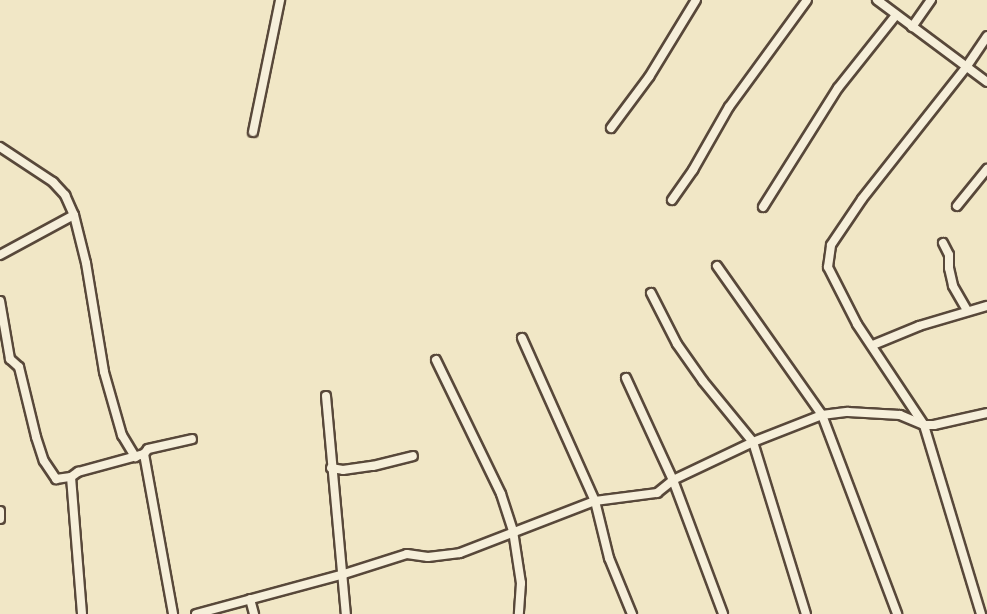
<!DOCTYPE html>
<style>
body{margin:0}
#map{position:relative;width:987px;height:614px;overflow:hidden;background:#f1e7c6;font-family:"IM FELL Great Primer",serif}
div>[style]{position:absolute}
.roads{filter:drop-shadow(2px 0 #58483a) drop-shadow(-2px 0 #58483a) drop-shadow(0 2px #58483a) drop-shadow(0 -2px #58483a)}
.street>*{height:8px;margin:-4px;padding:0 4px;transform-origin:4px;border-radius:4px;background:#f6efda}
span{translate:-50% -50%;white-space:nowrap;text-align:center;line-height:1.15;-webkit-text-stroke:5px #f6efda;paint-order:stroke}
</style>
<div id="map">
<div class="roads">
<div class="street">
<i style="left:877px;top:0;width:137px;rotate:36.7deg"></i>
<i style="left:912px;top:27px;width:33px;rotate:-55deg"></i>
<i style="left:611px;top:128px;width:64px;rotate:-53.3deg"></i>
<i style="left:649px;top:77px;width:90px;rotate:-58.6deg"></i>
<i style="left:253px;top:132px;width:135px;rotate:-78.4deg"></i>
<i style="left:0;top:147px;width:64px;rotate:33.4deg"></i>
<i style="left:53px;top:182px;width:18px;rotate:47deg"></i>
<i style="left:65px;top:195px;width:22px;rotate:66deg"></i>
<i style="left:74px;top:215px;width:49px;rotate:76deg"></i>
<i style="left:86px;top:263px;width:110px;rotate:80.6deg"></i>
<i style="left:104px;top:372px;width:66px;rotate:74.1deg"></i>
<i style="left:122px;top:435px;width:26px;rotate:59deg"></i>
<i style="left:672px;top:200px;width:37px;rotate:-55deg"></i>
<i style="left:693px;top:170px;width:73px;rotate:-60.3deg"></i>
<i style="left:729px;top:107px;width:132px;rotate:-53.9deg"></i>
<i style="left:957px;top:206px;width:48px;rotate:-51deg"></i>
<i style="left:763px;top:207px;width:141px;rotate:-57.8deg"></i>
<i style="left:838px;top:88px;width:93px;rotate:-51.5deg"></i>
<i style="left:943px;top:243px;width:13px;rotate:63deg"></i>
<i style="left:949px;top:255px;width:13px;rotate:90deg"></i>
<i style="left:949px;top:268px;width:18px;rotate:77deg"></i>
<i style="left:953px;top:286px;width:28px;rotate:60deg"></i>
<i style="left:0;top:255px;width:84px;rotate:-28.4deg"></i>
<i style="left:717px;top:266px;width:182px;rotate:54.8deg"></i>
<i style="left:822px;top:415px;width:213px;rotate:69.3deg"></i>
<i style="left:651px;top:293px;width:57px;rotate:63deg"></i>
<i style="left:677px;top:344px;width:45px;rotate:54.9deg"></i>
<i style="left:703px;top:381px;width:79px;rotate:50.7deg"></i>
<i style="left:753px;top:442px;width:180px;rotate:72.9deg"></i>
<i style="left:0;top:301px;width:59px;rotate:80.2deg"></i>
<i style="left:10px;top:359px;width:12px;rotate:42deg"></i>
<i style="left:19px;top:367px;width:72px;rotate:76.3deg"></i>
<i style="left:36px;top:437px;width:25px;rotate:72deg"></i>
<i style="left:44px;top:461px;width:22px;rotate:56deg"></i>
<i style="left:56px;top:479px;width:15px;rotate:-8deg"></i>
<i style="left:71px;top:477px;width:9px;rotate:-36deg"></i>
<i style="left:78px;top:472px;width:68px;rotate:-15.3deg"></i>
<i style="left:144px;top:454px;width:6px;rotate:-51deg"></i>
<i style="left:148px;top:449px;width:45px;rotate:-12.8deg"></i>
<i style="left:522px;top:338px;width:179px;rotate:65.9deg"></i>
<i style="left:595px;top:501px;width:59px;rotate:76.2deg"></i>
<i style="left:609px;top:558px;width:61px;rotate:67.7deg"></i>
<i style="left:873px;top:345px;width:50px;rotate:-22.4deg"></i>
<i style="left:919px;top:326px;width:71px;rotate:-16.4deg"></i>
<i style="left:436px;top:360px;width:149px;rotate:64.1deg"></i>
<i style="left:501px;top:494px;width:39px;rotate:72deg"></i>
<i style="left:513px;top:531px;width:53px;rotate:81.3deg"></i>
<i style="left:521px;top:583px;width:31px;rotate:94deg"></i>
<i style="left:626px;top:378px;width:112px;rotate:65.3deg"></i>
<i style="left:673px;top:480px;width:143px;rotate:69.5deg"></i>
<i style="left:326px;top:396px;width:219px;rotate:84.8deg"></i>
<i style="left:144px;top:454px;width:163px;rotate:79.7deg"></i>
<i style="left:331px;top:468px;width:12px;rotate:9deg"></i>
<i style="left:343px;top:470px;width:30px;rotate:-8deg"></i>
<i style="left:373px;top:466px;width:41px;rotate:-14deg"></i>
<i style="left:71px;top:477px;width:137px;rotate:85.4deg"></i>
<i style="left:0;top:511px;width:8px;rotate:90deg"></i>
<i style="left:250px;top:599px;width:16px;rotate:75deg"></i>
<i style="left:196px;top:614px;width:153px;rotate:-15.1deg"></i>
<i style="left:344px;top:574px;width:66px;rotate:-17.6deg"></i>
<i style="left:407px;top:554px;width:21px;rotate:8deg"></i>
<i style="left:428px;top:557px;width:32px;rotate:-7deg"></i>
<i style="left:460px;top:553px;width:145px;rotate:-21.1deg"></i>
<i style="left:595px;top:501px;width:63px;rotate:-7.4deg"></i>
<i style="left:657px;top:493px;width:21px;rotate:-39deg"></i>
<i style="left:673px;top:480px;width:89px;rotate:-25.4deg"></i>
<i style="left:753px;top:442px;width:74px;rotate:-21.4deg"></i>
<i style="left:822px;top:415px;width:26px;rotate:-7deg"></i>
<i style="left:848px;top:412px;width:52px;rotate:3.3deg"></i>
<i style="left:900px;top:415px;width:26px;rotate:23deg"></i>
<i style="left:924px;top:425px;width:10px"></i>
<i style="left:934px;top:425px;width:54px;rotate:-12.8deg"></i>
<i style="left:981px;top:614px;width:197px;rotate:-106.8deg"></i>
<i style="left:924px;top:425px;width:121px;rotate:-123.6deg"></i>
<i style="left:857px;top:324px;width:64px;rotate:-117deg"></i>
<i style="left:828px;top:267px;width:22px;rotate:-82deg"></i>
<i style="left:831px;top:245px;width:55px;rotate:-56deg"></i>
<i style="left:862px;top:199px;width:169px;rotate:-51.7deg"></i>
<i style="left:967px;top:66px;width:36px;rotate:-56deg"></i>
</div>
</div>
</div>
